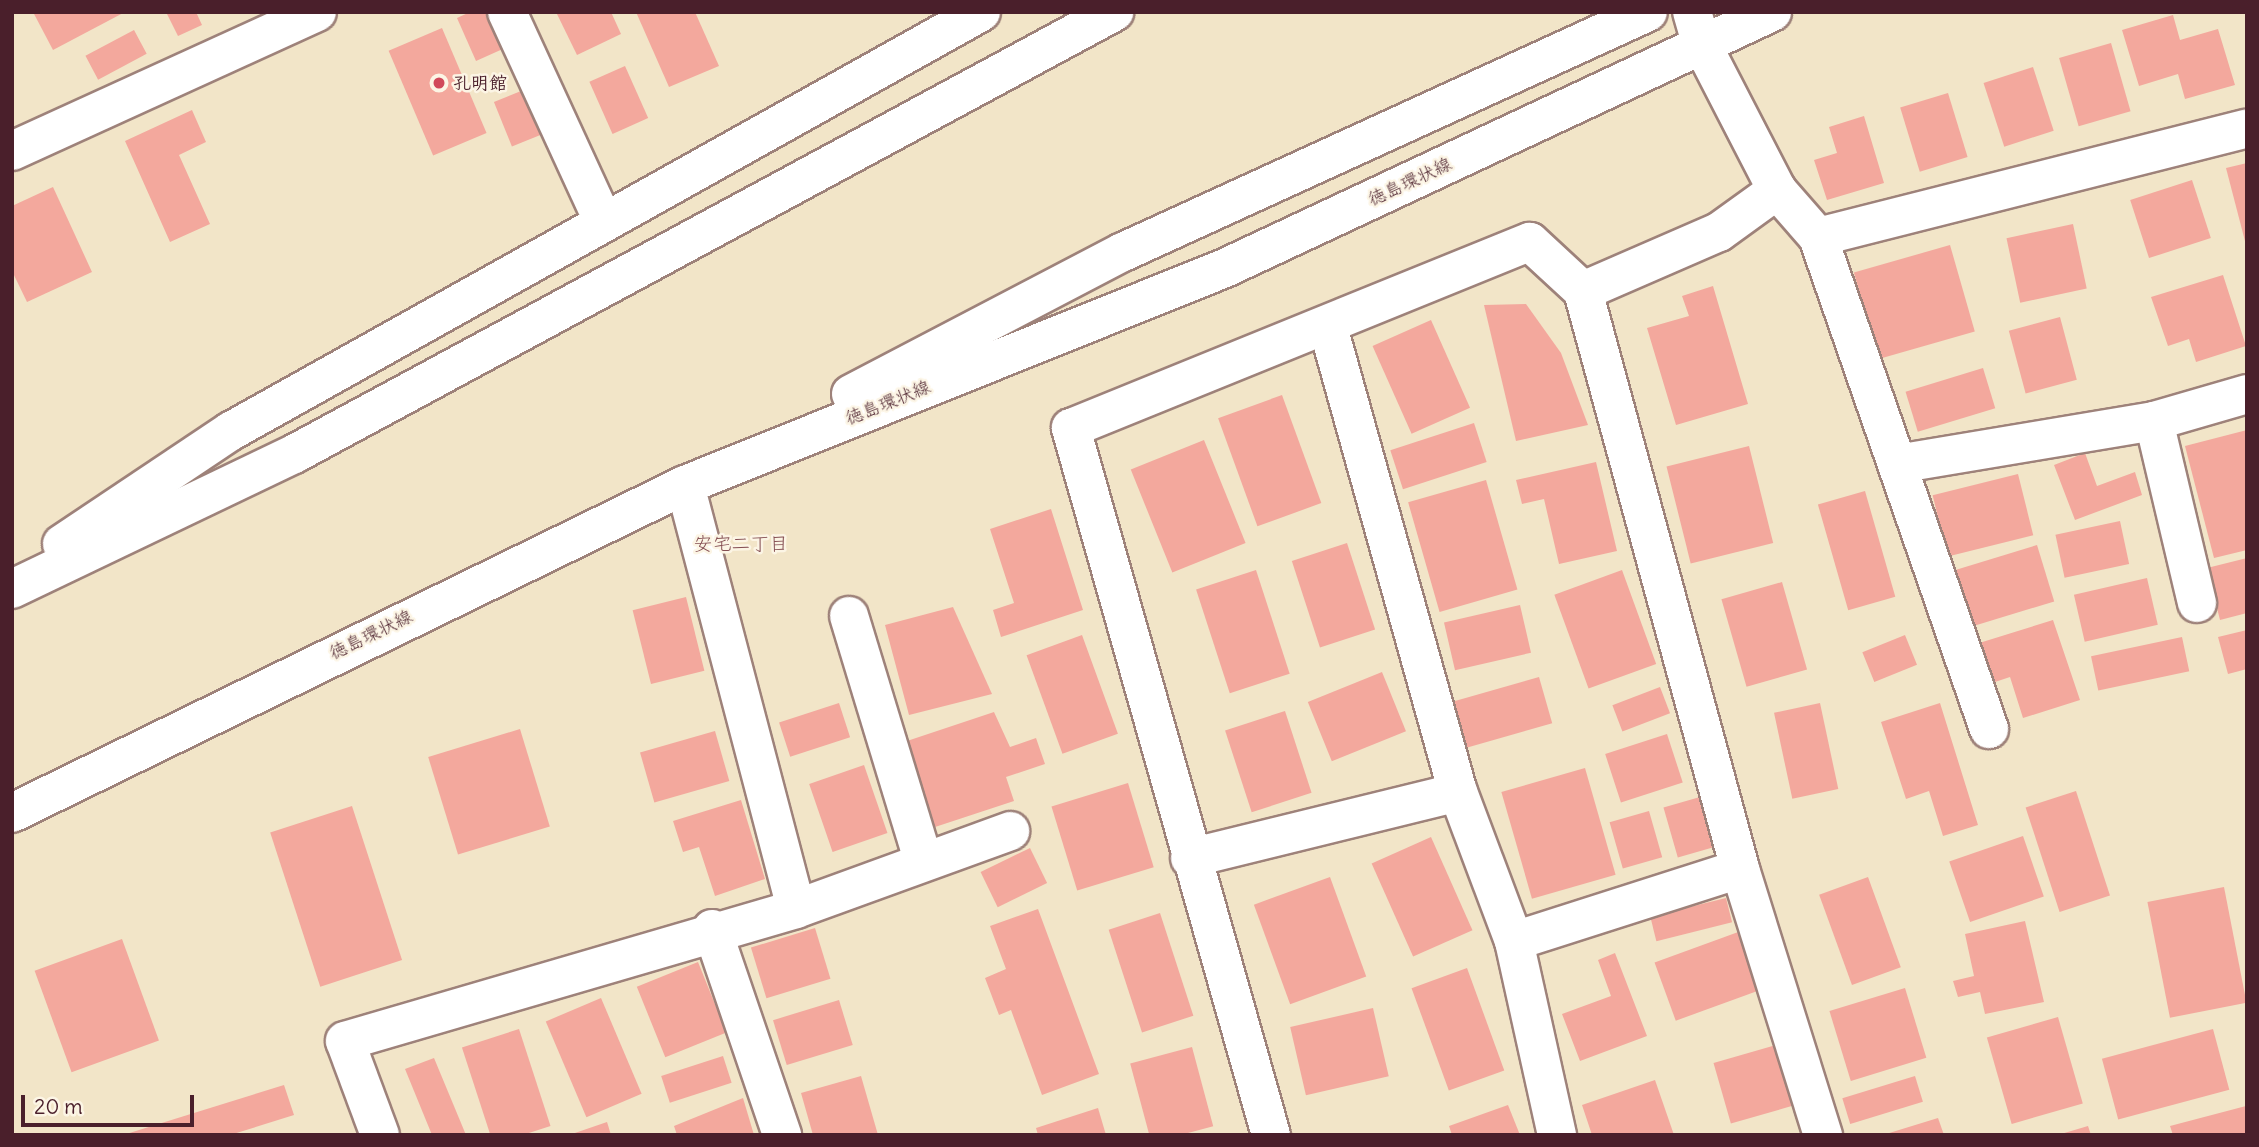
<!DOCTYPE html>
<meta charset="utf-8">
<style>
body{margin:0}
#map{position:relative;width:2259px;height:1147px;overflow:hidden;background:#f2e5c8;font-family:Delius,"Klee One",sans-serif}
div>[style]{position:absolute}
.building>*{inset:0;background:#f3a89d;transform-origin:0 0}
.roads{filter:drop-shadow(2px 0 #9e827a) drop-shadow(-2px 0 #9e827a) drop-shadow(0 2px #9e827a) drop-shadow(0 -2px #9e827a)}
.street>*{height:38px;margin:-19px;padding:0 19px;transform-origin:19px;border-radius:19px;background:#fff}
.primary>*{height:38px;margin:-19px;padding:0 19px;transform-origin:19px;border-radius:19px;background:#fff}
.dots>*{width:19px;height:19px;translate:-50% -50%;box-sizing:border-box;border:4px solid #fcf5e5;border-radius:50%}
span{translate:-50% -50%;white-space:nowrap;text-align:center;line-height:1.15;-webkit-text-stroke:5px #fcf5e5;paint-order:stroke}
.poi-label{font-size:18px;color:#4a1f2b;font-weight:700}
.left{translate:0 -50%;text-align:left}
.street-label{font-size:18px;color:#4a1f2b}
.neighbourhood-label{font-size:19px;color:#854f53}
.frame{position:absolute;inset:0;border:14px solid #4a1f2b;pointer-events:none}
.scale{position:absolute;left:21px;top:1095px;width:173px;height:32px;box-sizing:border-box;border:4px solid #4a1f2b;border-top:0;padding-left:9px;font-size:21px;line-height:24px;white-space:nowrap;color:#4a1f2b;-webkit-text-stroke:5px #fcf5e5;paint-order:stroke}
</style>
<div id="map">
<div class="building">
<i style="clip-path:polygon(33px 12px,125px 12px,53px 50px)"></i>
<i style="clip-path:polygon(166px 12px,196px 12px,202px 25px,178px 36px)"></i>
<i style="clip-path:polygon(470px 12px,499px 12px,514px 44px,476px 61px,457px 18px)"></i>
<i style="clip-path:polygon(556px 12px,611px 12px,621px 34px,577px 55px)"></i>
<i style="clip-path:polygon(636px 12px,695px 12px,719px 66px,669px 87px)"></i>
<i style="clip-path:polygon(2173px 15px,2180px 40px,2218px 29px,2235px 85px,2185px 99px,2178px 74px,2139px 86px,2122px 30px)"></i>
<i style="left:442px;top:28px;width:114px;height:58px;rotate:67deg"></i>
<i style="left:134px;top:30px;width:27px;height:55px;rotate:62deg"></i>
<i style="left:2111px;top:43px;width:71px;height:54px;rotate:74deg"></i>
<i style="left:625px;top:66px;width:57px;height:39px;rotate:66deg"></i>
<i style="left:2033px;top:67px;width:67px;height:52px;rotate:72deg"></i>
<i style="left:531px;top:87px;width:48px;height:40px;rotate:68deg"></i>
<i style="left:1948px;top:93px;width:67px;height:50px;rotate:73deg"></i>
<i style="clip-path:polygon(192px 110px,206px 142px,179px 155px,210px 224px,170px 242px,125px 141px)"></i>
<i style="clip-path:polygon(1864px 116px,1884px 183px,1827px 200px,1814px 160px,1837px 153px,1829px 127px)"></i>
<i style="clip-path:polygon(2247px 163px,2247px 244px,2246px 245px,2226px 168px)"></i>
<i style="left:2192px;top:180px;width:61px;height:65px;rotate:72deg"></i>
<i style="clip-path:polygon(53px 187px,92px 272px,27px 302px,12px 271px,12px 206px)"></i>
<i style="left:2073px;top:224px;width:66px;height:68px;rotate:78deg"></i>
<i style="left:1950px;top:245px;width:90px;height:100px;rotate:74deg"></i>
<i style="clip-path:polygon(2223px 275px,2246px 346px,2196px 362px,2189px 339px,2168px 346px,2151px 297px)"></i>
<i style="clip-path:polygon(1713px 286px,1748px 404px,1676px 425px,1647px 328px,1689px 316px,1682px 296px)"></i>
<i style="clip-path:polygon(1526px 304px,1561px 353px,1588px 425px,1516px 441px,1484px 305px)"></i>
<i style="left:2060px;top:317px;width:65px;height:53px;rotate:75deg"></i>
<i style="left:1431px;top:320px;width:96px;height:64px;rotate:66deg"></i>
<i style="left:1983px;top:368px;width:42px;height:81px;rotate:73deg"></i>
<i style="left:1282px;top:395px;width:115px;height:68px;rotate:70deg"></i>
<i style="left:1474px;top:423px;width:41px;height:88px;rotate:72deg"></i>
<i style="clip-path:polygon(2247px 430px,2247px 550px,2214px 558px,2185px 446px)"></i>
<i style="left:1204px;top:440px;width:111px;height:79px;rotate:68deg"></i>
<i style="left:1749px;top:446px;width:100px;height:85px;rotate:76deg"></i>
<i style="clip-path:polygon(2085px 453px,2097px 486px,2135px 472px,2142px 495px,2075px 520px,2054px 465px)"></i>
<i style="clip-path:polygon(1596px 462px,1617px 551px,1559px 564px,1544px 499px,1522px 504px,1516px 480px)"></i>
<i style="left:2018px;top:474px;width:63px;height:88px;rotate:76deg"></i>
<i style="left:1486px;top:480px;width:114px;height:81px;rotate:74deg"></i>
<i style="left:1865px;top:491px;width:110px;height:49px;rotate:74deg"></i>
<i style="clip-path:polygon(1051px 509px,1083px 610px,1001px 637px,993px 610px,1014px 603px,990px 529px)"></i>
<i style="left:2120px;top:521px;width:44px;height:66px;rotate:78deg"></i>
<i style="left:1347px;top:543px;width:91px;height:58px;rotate:72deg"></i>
<i style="left:2037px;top:545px;width:59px;height:87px;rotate:73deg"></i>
<i style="clip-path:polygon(2247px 558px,2247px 613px,2220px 620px,2207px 568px)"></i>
<i style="left:1256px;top:570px;width:109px;height:63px;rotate:72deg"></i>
<i style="left:1622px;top:570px;width:100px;height:72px;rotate:70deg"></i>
<i style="left:2147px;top:578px;width:48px;height:75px;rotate:77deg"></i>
<i style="left:1782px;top:582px;width:91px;height:63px;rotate:74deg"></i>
<i style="left:686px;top:597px;width:76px;height:55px;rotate:76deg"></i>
<i style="left:1520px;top:605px;width:49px;height:78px;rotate:77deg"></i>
<i style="clip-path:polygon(953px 607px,992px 694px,909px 715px,885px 625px)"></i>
<i style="clip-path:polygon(2053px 620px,2080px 700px,2023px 718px,2010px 677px,1989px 684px,1976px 644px)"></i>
<i style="clip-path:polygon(2247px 630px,2247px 669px,2228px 674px,2218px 637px)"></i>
<i style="left:1082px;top:635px;width:105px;height:59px;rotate:70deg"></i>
<i style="left:1905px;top:635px;width:32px;height:46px;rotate:68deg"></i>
<i style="left:2182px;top:637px;width:35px;height:93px;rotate:78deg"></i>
<i style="left:1382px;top:672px;width:64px;height:80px;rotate:68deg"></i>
<i style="left:1539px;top:677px;width:48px;height:91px;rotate:74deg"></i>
<i style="left:1660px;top:687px;width:28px;height:51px;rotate:69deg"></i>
<i style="left:839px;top:703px;width:36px;height:63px;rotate:72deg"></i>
<i style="left:1820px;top:703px;width:88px;height:47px;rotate:78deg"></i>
<i style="clip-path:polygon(1940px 703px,1978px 825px,1943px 836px,1929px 791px,1906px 799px,1881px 722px)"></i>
<i style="left:1285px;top:711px;width:86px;height:63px;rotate:72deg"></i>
<i style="clip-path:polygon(994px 712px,1010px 747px,1036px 738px,1045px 764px,1006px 777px,1014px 801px,932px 828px,904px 742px)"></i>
<i style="left:520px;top:729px;width:102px;height:96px;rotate:73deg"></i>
<i style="left:715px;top:731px;width:52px;height:78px;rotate:74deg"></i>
<i style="left:1667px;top:734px;width:51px;height:65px;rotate:72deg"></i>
<i style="left:864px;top:765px;width:72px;height:58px;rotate:71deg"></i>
<i style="left:1585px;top:768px;width:111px;height:87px;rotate:74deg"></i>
<i style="left:1128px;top:783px;width:88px;height:80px;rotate:73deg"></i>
<i style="left:2076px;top:791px;width:110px;height:53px;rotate:72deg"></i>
<i style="left:1700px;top:797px;width:52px;height:38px;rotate:74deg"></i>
<i style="clip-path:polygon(741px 800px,765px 879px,715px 896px,699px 847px,683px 852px,673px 821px)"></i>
<i style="left:352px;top:806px;width:162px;height:86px;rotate:72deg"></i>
<i style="left:1649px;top:811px;width:48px;height:41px;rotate:74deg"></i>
<i style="left:2023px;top:836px;width:64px;height:78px;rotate:71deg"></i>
<i style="left:1431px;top:837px;width:102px;height:65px;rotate:66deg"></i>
<i style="left:1030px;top:848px;width:39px;height:55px;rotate:64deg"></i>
<i style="left:1330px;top:877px;width:106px;height:81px;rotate:70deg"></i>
<i style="left:1868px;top:877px;width:96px;height:52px;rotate:70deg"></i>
<i style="left:2224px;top:887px;width:118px;height:78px;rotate:79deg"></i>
<i style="left:1726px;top:898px;width:25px;height:78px;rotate:76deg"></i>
<i style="clip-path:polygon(1038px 909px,1099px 1074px,1042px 1095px,1011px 1010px,999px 1015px,985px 978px,1006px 969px,990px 926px)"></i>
<i style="left:1160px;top:913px;width:108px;height:54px;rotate:72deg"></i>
<i style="clip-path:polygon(2025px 921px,2044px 1002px,1985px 1014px,1980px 992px,1958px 997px,1953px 981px,1974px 976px,1965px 934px)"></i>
<i style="left:815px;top:928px;width:53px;height:67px;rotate:73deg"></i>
<i style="left:1741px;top:931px;width:62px;height:92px;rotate:70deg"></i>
<i style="left:122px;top:939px;width:108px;height:93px;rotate:70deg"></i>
<i style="clip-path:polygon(1615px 953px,1647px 1036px,1580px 1061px,1562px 1014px,1611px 996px,1598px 960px)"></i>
<i style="left:698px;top:962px;width:76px;height:66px;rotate:68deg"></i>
<i style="left:1467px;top:968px;width:109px;height:59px;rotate:70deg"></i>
<i style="left:1905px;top:988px;width:73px;height:79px;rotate:73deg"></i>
<i style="left:601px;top:998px;width:104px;height:60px;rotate:67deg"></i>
<i style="left:839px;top:1000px;width:47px;height:69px;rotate:73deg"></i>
<i style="left:1373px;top:1008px;width:70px;height:85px;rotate:77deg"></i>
<i style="left:2058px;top:1017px;width:90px;height:74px;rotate:74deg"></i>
<i style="left:519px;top:1029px;width:102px;height:60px;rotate:72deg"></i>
<i style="left:2213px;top:1029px;width:63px;height:115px;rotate:75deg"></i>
<i style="left:1776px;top:1045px;width:63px;height:65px;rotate:74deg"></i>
<i style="left:1192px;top:1047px;width:82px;height:64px;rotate:75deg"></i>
<i style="left:723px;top:1056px;width:28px;height:65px;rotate:72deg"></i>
<i style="clip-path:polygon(434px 1058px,466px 1135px,432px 1135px,405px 1069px)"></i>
<i style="clip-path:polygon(861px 1076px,878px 1135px,813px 1135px,801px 1093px)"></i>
<i style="left:1915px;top:1076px;width:27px;height:76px;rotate:73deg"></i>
<i style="clip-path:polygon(1655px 1080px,1674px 1135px,1592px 1135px,1582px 1105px)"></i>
<i style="clip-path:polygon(284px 1085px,294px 1115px,230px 1135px,123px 1135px)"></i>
<i style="clip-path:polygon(743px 1098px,754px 1135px,677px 1135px,674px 1126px)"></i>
<i style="clip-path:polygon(1508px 1105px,1520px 1135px,1452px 1135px,1449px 1126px)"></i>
<i style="clip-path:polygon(2246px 1106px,2247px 1135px,2173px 1135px,2170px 1126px)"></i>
<i style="clip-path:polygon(1098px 1108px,1106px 1135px,1038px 1135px,1036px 1128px)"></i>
<i style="clip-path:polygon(1938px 1118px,1944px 1135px,1886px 1135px,1886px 1134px)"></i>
<i style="clip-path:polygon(607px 1122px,611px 1135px,572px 1135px,572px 1134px)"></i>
<i style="clip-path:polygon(2088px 1126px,2091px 1135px,2061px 1135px,2061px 1134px)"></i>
</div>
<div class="roads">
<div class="street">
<i style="left:507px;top:12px;width:230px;rotate:65.3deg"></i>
<i style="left:12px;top:151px;width:335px;rotate:-24.5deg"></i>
<i style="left:1777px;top:190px;width:62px;rotate:48.9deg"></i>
<i style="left:1818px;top:237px;width:521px;rotate:70.83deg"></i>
<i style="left:1818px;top:237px;width:441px;rotate:-14.2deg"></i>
<i style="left:1583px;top:291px;width:148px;rotate:-23.5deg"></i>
<i style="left:1719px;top:232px;width:72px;rotate:-35.9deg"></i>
<i style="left:1777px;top:190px;width:165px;rotate:-117.3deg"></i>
<i style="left:1701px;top:43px;width:32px;rotate:-106deg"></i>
<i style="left:1328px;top:327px;width:483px;rotate:74.4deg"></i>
<i style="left:1458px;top:792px;width:159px;rotate:69.4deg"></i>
<i style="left:1514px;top:941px;width:199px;rotate:77.5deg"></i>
<i style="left:2154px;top:421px;width:187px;rotate:76.7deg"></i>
<i style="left:1897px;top:464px;width:261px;rotate:-9.5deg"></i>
<i style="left:2154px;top:421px;width:97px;rotate:-16.2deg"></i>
<i style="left:685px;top:485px;width:438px;rotate:75.3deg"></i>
<i style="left:849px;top:616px;width:255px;rotate:73.1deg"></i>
<i style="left:1190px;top:858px;width:276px;rotate:-13.8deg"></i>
<i style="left:712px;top:929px;width:218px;rotate:71.2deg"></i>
<i style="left:1514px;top:941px;width:237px;rotate:-17.7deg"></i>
<i style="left:380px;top:1135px;width:100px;rotate:-110.4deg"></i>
<i style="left:345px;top:1041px;width:470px;rotate:-16.3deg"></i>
<i style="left:796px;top:909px;width:228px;rotate:-20deg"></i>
<i style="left:1271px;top:1135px;width:735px;rotate:-105.8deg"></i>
<i style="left:1071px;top:428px;width:495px;rotate:-22.1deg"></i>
<i style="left:1530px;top:242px;width:72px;rotate:42.8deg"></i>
<i style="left:1583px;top:291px;width:599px;rotate:74.8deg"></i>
<i style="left:1740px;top:869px;width:279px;rotate:72.7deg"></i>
</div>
<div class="primary">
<i style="left:851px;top:394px;width:307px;rotate:-27.6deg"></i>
<i style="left:1123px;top:252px;width:577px;rotate:-24.57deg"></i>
<i style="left:62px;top:544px;width:203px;rotate:-33.8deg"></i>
<i style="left:231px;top:431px;width:859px;rotate:-29.19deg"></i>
<i style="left:12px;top:589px;width:313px;rotate:-25.6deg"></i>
<i style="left:294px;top:454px;width:932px;rotate:-28.33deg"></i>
<i style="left:12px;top:813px;width:749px;rotate:-25.98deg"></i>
<i style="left:685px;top:485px;width:582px;rotate:-21.89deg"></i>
<i style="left:1225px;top:268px;width:604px;rotate:-25.08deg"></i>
</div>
</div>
<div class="dots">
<i style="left:439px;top:83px;background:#d1495b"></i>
</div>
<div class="poi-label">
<span class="left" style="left:453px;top:83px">孔明館</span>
</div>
<div class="street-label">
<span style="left:1410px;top:182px;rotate:-25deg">徳島環状線</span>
<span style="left:888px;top:403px;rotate:-22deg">徳島環状線</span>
<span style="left:371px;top:635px;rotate:-26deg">徳島環状線</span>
</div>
<div class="neighbourhood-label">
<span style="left:741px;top:544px">安宅二丁目</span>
</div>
<div class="frame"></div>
<div class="scale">20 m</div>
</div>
